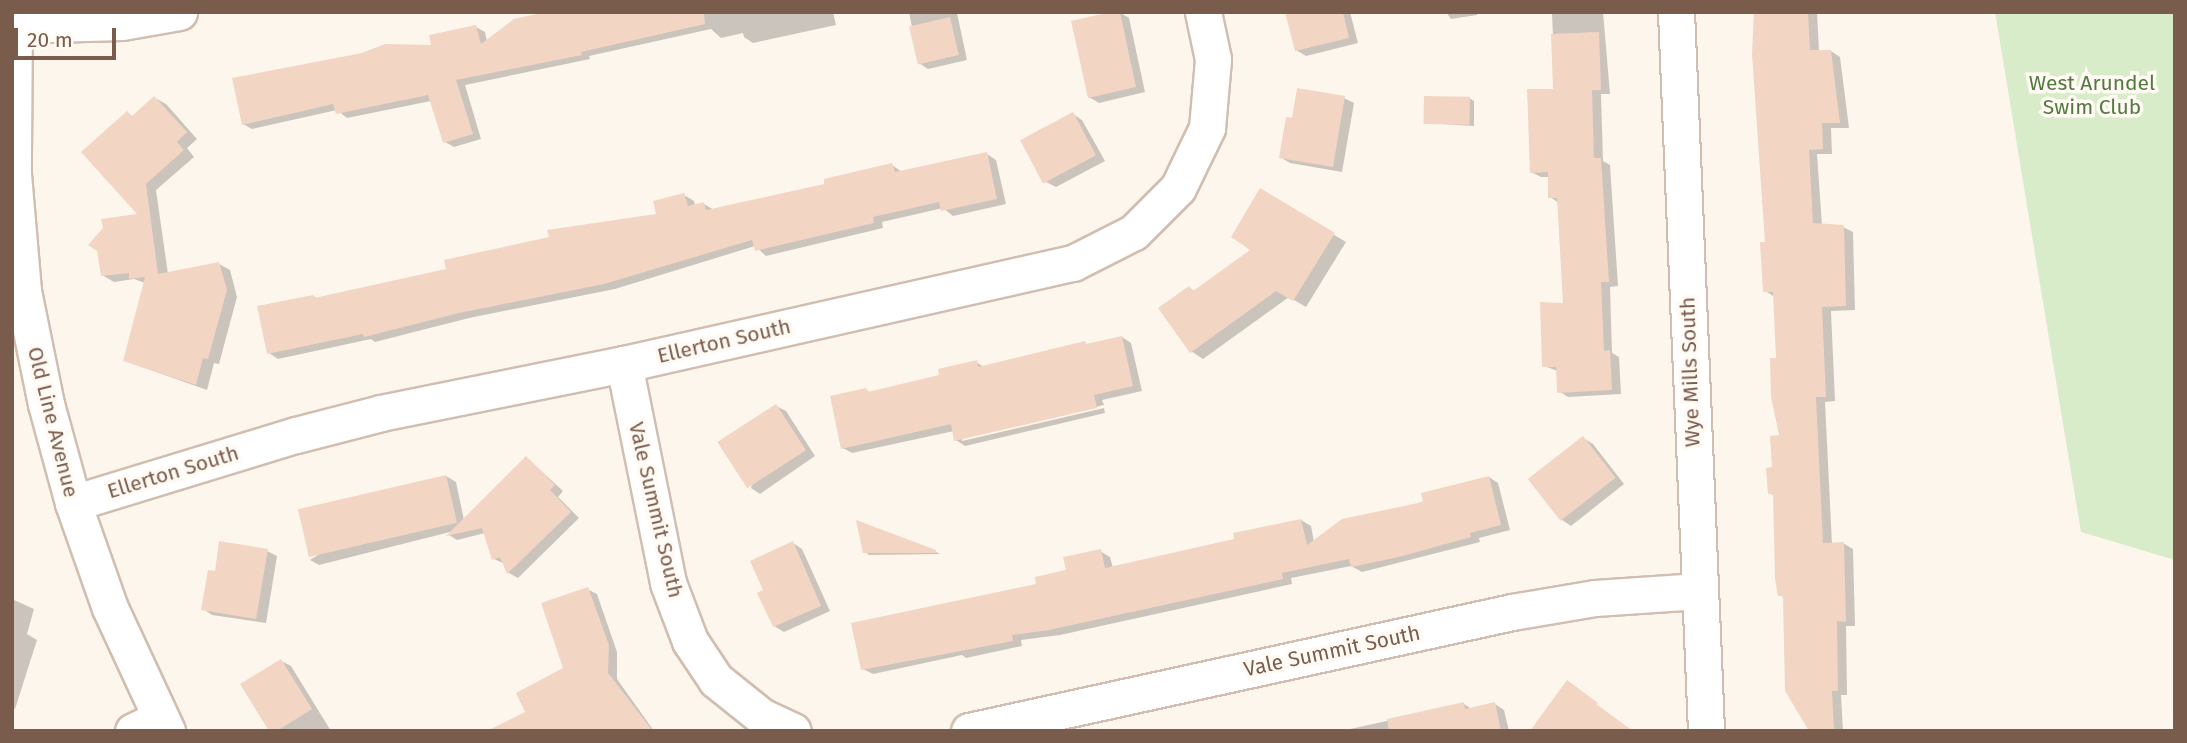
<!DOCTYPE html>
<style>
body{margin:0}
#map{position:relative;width:2187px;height:743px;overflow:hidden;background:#fdf6ec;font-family:"Fira Sans",sans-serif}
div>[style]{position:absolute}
.green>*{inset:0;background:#d8ecc9}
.shadow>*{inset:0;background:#0003}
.building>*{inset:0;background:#f3d5c3;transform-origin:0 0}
.roads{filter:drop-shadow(2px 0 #d1beb0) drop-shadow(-2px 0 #d1beb0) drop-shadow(0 2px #d1beb0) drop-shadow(0 -2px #d1beb0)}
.street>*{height:35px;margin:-17.5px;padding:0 17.5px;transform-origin:17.5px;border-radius:17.5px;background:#fff}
span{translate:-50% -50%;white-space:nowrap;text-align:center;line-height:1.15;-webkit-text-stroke:7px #fffaf3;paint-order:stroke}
.park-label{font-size:21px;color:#537a41}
.street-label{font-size:21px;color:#7a5c4d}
.frame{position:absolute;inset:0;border:14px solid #7a5c4d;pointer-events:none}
.scale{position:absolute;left:14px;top:28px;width:102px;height:32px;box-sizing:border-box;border:4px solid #7a5c4d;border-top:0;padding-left:9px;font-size:21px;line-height:24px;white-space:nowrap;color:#7a5c4d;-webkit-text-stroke:5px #fffaf3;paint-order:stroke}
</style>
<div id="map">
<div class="green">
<i style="clip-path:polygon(1995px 12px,2175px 12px,2175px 560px,2081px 532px)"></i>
</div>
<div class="shadow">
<i style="clip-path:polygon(551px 12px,833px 12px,836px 25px,753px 43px,744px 37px,743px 33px,721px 38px,711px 29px,589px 56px,590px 59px,465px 85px,481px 139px,454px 147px,445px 142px,431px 101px,347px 118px,337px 110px,252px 129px,243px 124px,476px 27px,485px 32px,487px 42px)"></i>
<i style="clip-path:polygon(909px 12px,961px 12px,957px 13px,967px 60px,928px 69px,919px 63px)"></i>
<i style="clip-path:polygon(1119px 12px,1129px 18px,1145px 92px,1099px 103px,1089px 97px)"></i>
<i style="clip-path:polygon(1287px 12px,1350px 12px,1358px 43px,1306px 56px,1296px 50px)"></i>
<i style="clip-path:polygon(1446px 12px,1477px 12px,1477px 15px,1451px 19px)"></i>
<i style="clip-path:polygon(1552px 12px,1603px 12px,1610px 94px,1601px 94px,1603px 161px,1610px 165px,1618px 286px,1610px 287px,1612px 353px,1619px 357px,1621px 394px,1568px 397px,1559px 391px,1558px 371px,1544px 366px,1564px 305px,1559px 203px,1550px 197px,1550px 177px,1541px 177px,1531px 172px,1555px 91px)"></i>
<i style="clip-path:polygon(1754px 12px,1817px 12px,1819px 51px,1831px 51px,1840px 57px,1849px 128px,1831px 128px,1832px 154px,1817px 154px,1822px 225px,1843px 227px,1853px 232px,1855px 310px,1831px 311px,1835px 401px,1825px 402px,1832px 544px,1843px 543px,1853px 549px,1855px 626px,1846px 626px,1847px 695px,1841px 695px,1843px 731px,1791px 731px,1811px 730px,1785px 598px,1780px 595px,1775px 496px,1770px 493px,1781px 437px,1775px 297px,1765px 291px,1767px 244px)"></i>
<i style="clip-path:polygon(155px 98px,166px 104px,197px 139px,187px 148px,194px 157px,156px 190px,168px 274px,219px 264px,230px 270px,237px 297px,219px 364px,214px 363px,207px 390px,125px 361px,145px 283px,134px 279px,114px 282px,102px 275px,141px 215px,127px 113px,134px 117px)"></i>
<i style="clip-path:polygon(1344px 98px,1354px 103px,1342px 172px,1290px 163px,1280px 157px,1293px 120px)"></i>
<i style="clip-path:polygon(1469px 98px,1474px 101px,1474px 126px,1425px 123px)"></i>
<i style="clip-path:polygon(1073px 114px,1082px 120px,1105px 161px,1056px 187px,1046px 182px)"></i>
<i style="clip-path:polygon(987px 154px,996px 160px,1006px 204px,953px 216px,943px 208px,882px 222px,883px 228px,766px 256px,755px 246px,615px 289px,469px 318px,375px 342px,371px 339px,278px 359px,269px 353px,313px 296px,318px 299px,448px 271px,659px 215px,684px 195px,694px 201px,695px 206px,704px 204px,714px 210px,825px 186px,892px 165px,902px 172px)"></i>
<i style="clip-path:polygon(1261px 191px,1346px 242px,1306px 307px,1289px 297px,1203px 359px,1191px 351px,1189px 288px,1196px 292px,1253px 250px)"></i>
<i style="clip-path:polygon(1122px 337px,1131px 343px,1142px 391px,1102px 400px,1104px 405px,962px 438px,962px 441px,1104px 408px,1105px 413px,965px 446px,956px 440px,954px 431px,852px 453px,843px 448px,866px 390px,871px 393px,942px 377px,976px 362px,984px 367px,1084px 343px,1089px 345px)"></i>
<i style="clip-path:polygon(776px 406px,786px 411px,815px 456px,760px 494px,751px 488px)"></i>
<i style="clip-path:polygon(1583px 438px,1593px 444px,1624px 484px,1571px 526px,1562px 520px)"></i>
<i style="clip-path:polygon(527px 458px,563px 491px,558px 497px,579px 518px,518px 578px,509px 573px,505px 564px,494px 559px,485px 533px,457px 540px,449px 535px,454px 531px,319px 565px,310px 560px,446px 476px,456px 482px,464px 520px)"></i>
<i style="clip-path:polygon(1489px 477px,1498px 483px,1510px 530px,1479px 538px,1480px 542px,1362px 572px,1351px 566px,1291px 578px,1292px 584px,1060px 635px,1021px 640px,1022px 646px,966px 658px,962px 655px,873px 674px,863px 669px,1038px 586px,1100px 551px,1110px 557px,1113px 568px,1236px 540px,1301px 520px,1311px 526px,1314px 542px)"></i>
<i style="clip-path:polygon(793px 543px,802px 549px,830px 611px,784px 632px,774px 626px,766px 591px)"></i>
<i style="clip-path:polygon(267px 551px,277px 556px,266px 623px,212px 615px,203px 609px,216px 573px)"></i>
<i style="clip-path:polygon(865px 552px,936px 552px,940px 554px,869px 555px)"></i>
<i style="clip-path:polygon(587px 589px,597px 594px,617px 652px,617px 679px,654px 731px,574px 731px,565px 669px)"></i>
<i style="clip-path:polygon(12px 599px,34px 609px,27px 634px,37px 640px,15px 709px,12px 708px)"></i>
<i style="clip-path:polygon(281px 661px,291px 666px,331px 731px,273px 731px)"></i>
<i style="clip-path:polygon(1464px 704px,1472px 709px,1495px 704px,1504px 710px,1509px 731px,1341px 731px)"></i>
</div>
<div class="building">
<i style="clip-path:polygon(545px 12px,704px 12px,705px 24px,581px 52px,582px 55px,456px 80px,473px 134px,443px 143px,428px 95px,336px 114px,333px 104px,242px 125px,232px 78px,362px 53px,385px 44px,431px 45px,429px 35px,476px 25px,481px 44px,514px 19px)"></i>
<i style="clip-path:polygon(1111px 12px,1120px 12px,1136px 87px,1088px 98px,1071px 21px)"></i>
<i style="clip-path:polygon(1285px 12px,1343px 12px,1349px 38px,1295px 51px)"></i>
<i style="clip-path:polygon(1754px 12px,1808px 12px,1810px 50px,1831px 50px,1840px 123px,1822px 123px,1823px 149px,1809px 150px,1813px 223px,1844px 225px,1846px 306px,1822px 307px,1826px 397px,1816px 397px,1823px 543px,1844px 542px,1846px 622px,1837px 621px,1838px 691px,1832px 691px,1834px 731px,1809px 731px,1785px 691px,1783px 596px,1778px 596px,1775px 579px,1773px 493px,1768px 494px,1766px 468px,1772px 467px,1770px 436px,1779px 435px,1771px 397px,1770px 358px,1776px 358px,1773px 292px,1763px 292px,1760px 242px,1765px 242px,1752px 54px)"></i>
<i style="left:950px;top:17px;width:39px;height:42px;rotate:77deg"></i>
<i style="clip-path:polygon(1599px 32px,1601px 90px,1592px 90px,1594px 158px,1601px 158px,1609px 282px,1601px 282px,1604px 351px,1610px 350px,1612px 390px,1557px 393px,1556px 367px,1542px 367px,1540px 302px,1563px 303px,1557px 198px,1548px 198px,1548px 172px,1530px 173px,1527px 89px,1553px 89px,1551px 34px)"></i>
<i style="clip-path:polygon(1297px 88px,1345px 96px,1333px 167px,1279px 158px,1286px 117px,1292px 118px)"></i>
<i style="clip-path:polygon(154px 96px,187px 132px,177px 142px,184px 150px,146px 184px,158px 274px,219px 262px,227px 290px,208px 359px,203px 358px,196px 385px,123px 361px,145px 277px,129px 279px,129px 273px,101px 276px,97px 251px,88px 245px,103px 228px,101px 219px,137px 214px,81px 152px,127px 111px,132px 116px)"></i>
<i style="left:1424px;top:96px;width:46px;height:28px;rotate:1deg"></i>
<i style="left:1073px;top:112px;width:49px;height:60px;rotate:62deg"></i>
<i style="clip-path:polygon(987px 152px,997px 199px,941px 211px,939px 202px,873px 217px,874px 223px,755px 251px,752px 240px,604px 284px,459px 313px,364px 337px,363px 334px,267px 354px,257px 306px,313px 295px,314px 298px,446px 269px,444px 260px,549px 237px,547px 230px,656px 214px,653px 201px,684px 193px,688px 206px,704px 202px,706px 210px,824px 184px,824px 179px,892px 163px,895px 172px)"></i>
<i style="clip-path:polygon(1260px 188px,1335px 233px,1293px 301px,1276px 291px,1190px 353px,1158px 308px,1189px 286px,1193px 291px,1250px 250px,1231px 237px)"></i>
<i style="clip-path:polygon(1122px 336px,1133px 386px,1094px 395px,1097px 408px,954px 441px,951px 424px,841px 449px,830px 396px,866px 388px,868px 392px,939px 375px,938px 369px,977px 360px,978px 367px,1085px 341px,1086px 344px)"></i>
<i style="left:776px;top:404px;width:55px;height:70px;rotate:57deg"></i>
<i style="left:1583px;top:436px;width:53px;height:70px;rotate:52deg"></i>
<i style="clip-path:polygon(526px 456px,555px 485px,550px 490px,571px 512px,507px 574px,500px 557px,492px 560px,482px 528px,446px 536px)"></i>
<i style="left:446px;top:475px;width:49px;height:152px;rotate:77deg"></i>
<i style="clip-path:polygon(1489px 476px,1501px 525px,1470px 533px,1471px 537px,1399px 557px,1351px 567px,1349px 559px,1282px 573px,1283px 579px,1049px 630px,1012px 635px,1013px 641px,861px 670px,851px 623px,1036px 584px,1035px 577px,1066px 570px,1063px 557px,1101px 549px,1105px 568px,1234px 539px,1233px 533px,1301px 519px,1307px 545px,1342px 519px,1423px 502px,1421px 493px)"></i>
<i style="clip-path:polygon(856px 520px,936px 550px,936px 553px,863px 553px)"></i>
<i style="clip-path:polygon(219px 541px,268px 549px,256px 619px,201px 610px,208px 570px,215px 571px)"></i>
<i style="clip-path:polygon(793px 541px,821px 606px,773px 627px,757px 593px,763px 590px,750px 561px)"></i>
<i style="clip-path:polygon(588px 587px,609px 645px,608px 673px,653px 731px,487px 731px,525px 712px,516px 693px,563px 668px,541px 603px)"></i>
<i style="clip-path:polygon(281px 659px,312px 709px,277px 731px,269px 731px,240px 684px)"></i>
<i style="clip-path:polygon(1567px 680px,1598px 703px,1596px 704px,1633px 731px,1530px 731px)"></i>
<i style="clip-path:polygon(1464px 702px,1465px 709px,1495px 702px,1501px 731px,1389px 731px,1387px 719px)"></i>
</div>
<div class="roads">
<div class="street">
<i style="left:14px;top:12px;width:162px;rotate:90.4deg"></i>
<i style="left:13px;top:174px;width:117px;rotate:85.1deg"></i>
<i style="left:23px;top:291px;width:115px;rotate:78.5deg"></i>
<i style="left:46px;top:404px;width:103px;rotate:74.7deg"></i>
<i style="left:73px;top:503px;width:111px;rotate:70.6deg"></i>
<i style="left:110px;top:608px;width:136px;rotate:65.1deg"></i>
<i style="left:1676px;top:12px;width:720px;rotate:87.61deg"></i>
<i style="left:14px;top:25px;width:108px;rotate:-1.6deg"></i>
<i style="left:122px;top:22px;width:58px;rotate:-10deg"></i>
<i style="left:624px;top:364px;width:223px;rotate:78.6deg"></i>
<i style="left:668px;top:583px;width:62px;rotate:69.2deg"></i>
<i style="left:690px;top:641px;width:47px;rotate:56.3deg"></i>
<i style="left:716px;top:680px;width:58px;rotate:38.7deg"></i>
<i style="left:761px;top:716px;width:35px;rotate:25deg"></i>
<i style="left:73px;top:503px;width:233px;rotate:-17deg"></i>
<i style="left:296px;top:435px;width:88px;rotate:-14.5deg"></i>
<i style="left:381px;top:413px;width:248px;rotate:-11.4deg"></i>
<i style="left:624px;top:364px;width:460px;rotate:-12.7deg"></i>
<i style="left:1073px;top:263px;width:68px;rotate:-26.9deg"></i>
<i style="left:1134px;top:232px;width:62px;rotate:-45deg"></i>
<i style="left:1178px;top:188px;width:67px;rotate:-64.2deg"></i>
<i style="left:1207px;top:128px;width:69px;rotate:-85deg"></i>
<i style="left:1213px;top:59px;width:48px;rotate:-102deg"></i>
<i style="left:133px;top:731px;width:29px;rotate:-25deg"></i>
<i style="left:969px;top:731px;width:556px;rotate:-12.36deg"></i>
<i style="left:1512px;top:612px;width:84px;rotate:-9.6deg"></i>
<i style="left:1595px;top:598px;width:104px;rotate:-3.9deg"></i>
</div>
</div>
<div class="park-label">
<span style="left:2092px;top:95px">West Arundel<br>Swim Club</span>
</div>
<div class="street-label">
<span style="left:724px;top:341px;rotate:-13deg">Ellerton South</span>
<span style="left:1690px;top:372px;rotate:-92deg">Wye Mills South</span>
<span style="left:53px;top:422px;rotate:76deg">Old Line Avenue</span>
<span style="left:173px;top:472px;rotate:-17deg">Ellerton South</span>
<span style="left:656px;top:510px;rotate:77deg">Vale Summit South</span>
<span style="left:1332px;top:651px;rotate:-12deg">Vale Summit South</span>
</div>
<div class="frame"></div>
<div class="scale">20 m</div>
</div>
